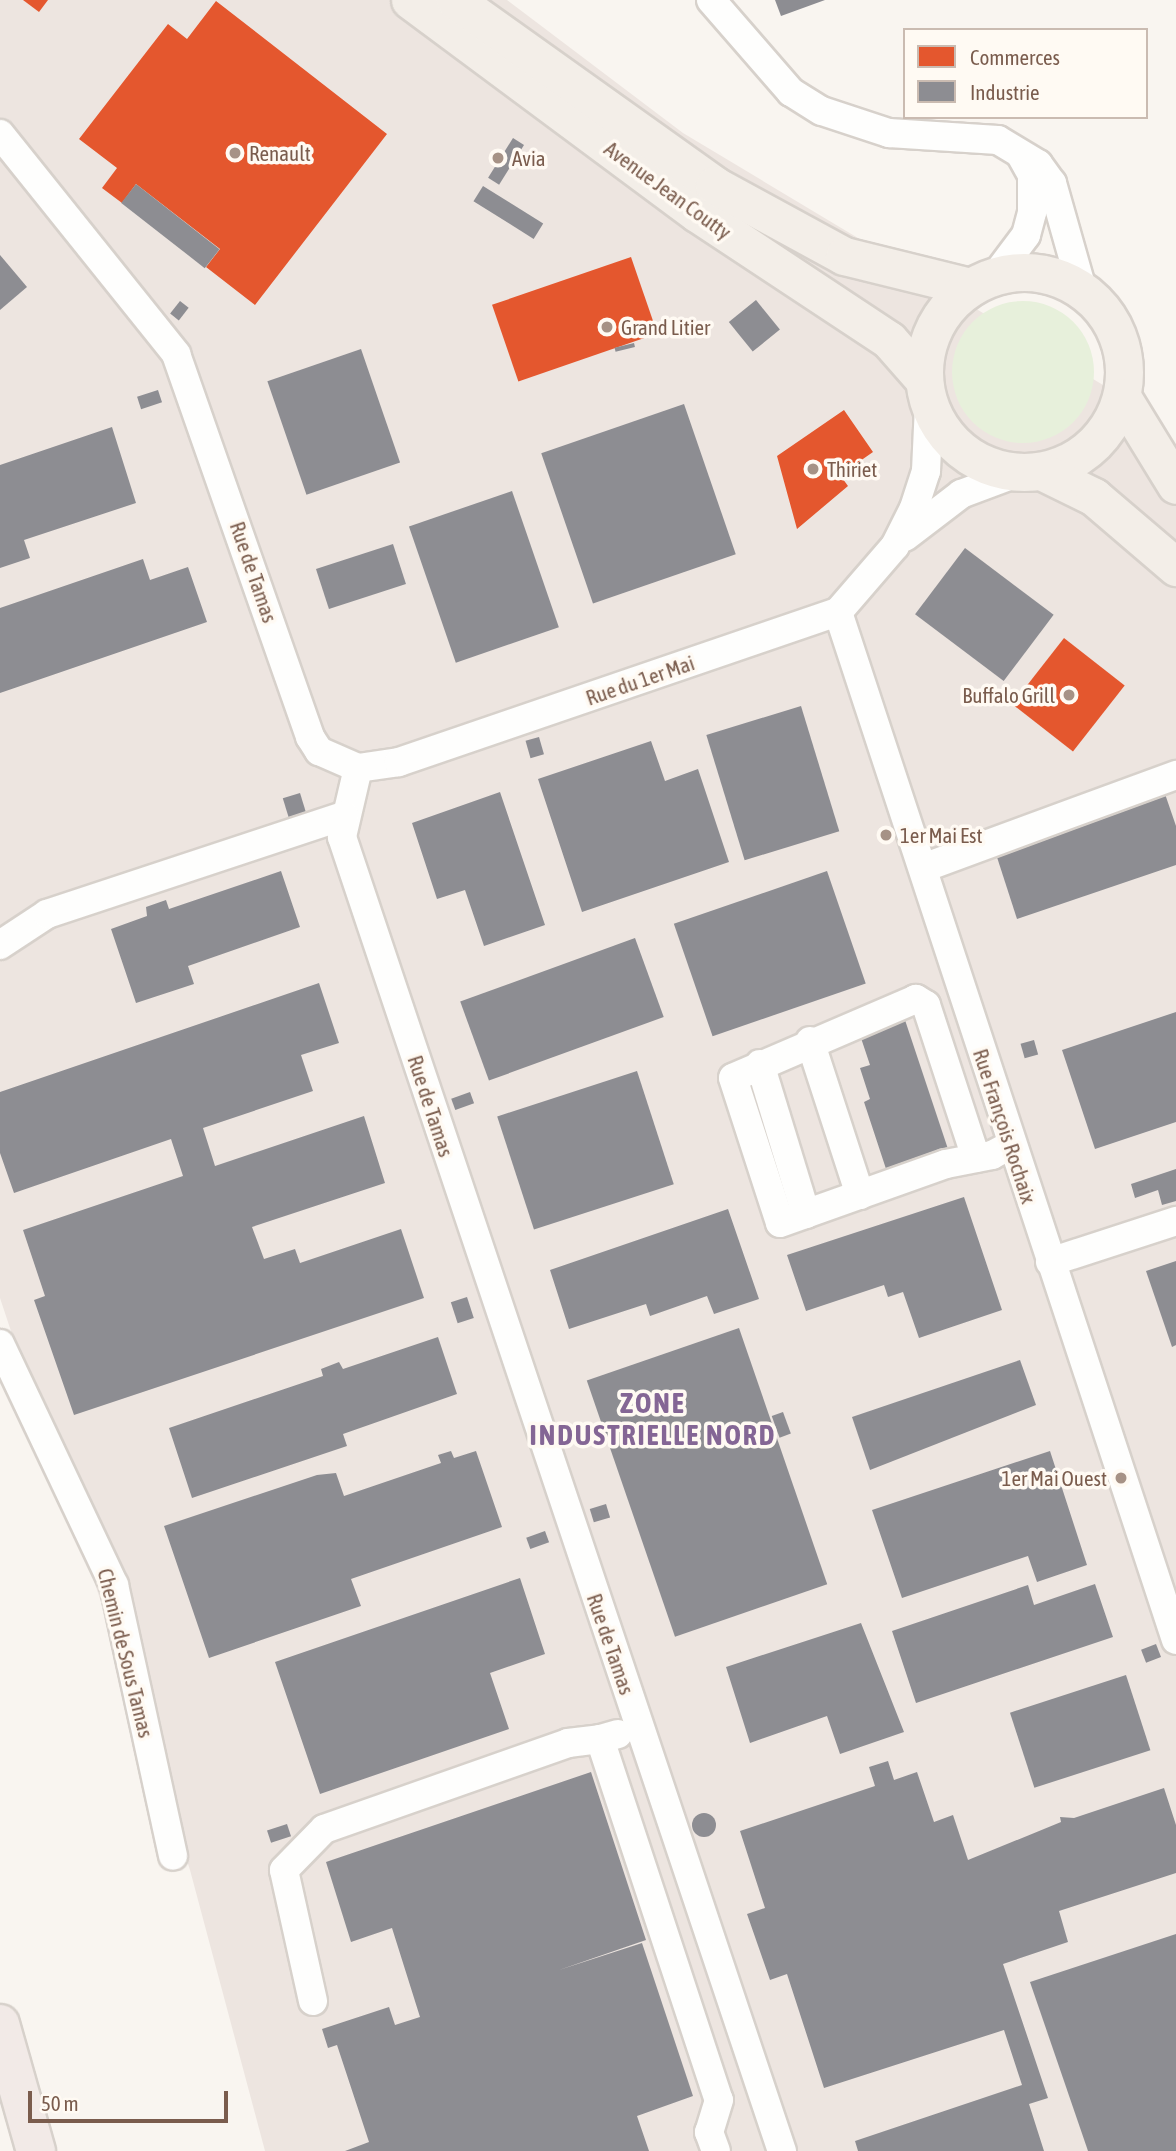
<!DOCTYPE html>
<meta charset="utf-8">
<style>
body{margin:0}
#map{position:relative;width:1176px;height:2151px;overflow:hidden;background:#f9f5f0;font-family:"Asap Condensed",sans-serif}
div>[style]{position:absolute}
.industrial>*{inset:0;background:#ede5e0}
.green>*{inset:0;background:#e7f0db}
.round{border-radius:50%}
.shops>*{inset:0;background:#e4572e;transform-origin:0 0}
.industry>*{inset:0;background:#8d8d92;transform-origin:0 0}
.roads{filter:drop-shadow(2px 0 #d7d1cb) drop-shadow(-2px 0 #d7d1cb) drop-shadow(0 2px #d7d1cb) drop-shadow(0 -2px #d7d1cb)}
.minor>*{height:28px;margin:-14px;padding:0 14px;transform-origin:14px;border-radius:14px;background:#fefefd}
.major>*{height:37px;margin:-18.5px;padding:0 18.5px;transform-origin:18.5px;border-radius:18.5px;background:#f3eee8}
.major>.ring{margin:-18.5px;padding:0;box-sizing:content-box;background:none;border:37px solid #f3eee8;border-radius:50%}
.highway>*{height:38px;margin:-19px;padding:0 19px;transform-origin:19px;border-radius:19px;background:#f2eae7}
.dots>*{width:19px;height:19px;translate:-50% -50%;box-sizing:border-box;border:4px solid #fffaf3;border-radius:50%}
span{translate:-50% -50%;white-space:nowrap;text-align:center;line-height:1.15;-webkit-text-stroke:7px #fffaf3;paint-order:stroke}
.poi-label{font-size:21px;color:#7a5c4d}
.left{translate:0 -50%;text-align:left}
.right{translate:-100% -50%;text-align:right}
.street-label{font-size:21px;color:#7a5c4d}
.district-label{font-size:28px;color:#846695;font-weight:700;letter-spacing:2px}
.legend{position:absolute;left:903px;top:28px;width:245px;height:91px;box-sizing:border-box;background:#fffaf3;border:2px solid #cabbb1;margin:0;padding:9px 12px;list-style:none;font-size:21px;color:#7a5c4d}
.legend li{display:flex;align-items:center;gap:14px;height:35px}
.legend b{width:35px;border:2px solid #cabbb1}
.scale{position:absolute;left:28px;top:2091px;width:200px;height:32px;box-sizing:border-box;border:4px solid #7a5c4d;border-top:0;padding-left:9px;font-size:21px;line-height:24px;white-space:nowrap;color:#7a5c4d;-webkit-text-stroke:5px #fffaf3;paint-order:stroke}
</style>
<div id="map">
<div class="industrial">
<i style="clip-path:polygon(0 0,507px 0,683px 133px,1148px 412px,1176px 446px,1176px 2151px,265px 2151px,190px 1870px,0 1298px)"></i>
</div>
<div class="green">
<i class="round" style="left:952px;top:301px;width:142px;height:142px"></i>
</div>
<div class="shops">
<i style="clip-path:polygon(23px 0,48px 0,39px 12px)"></i>
<i style="clip-path:polygon(216px 1px,387px 134px,255px 305px,206px 267px,220px 249px,136px 184px,122px 203px,102px 188px,117px 168px,79px 139px,168px 24px,187px 39px)"></i>
<i style="left:631px;top:257px;width:81px;height:147px;rotate:71deg"></i>
<i style="clip-path:polygon(844px 410px,873px 452px,840px 475px,848px 486px,797px 529px,777px 456px)"></i>
<i style="left:1064px;top:638px;width:77px;height:84px;rotate:38deg"></i>
</div>
<div class="industry">
<i style="clip-path:polygon(775px 0,825px 0,781px 16px)"></i>
<i style="left:513px;top:138px;width:13px;height:47px;rotate:32deg"></i>
<i style="left:136px;top:184px;width:106px;height:24px;rotate:38deg"></i>
<i style="left:483px;top:186px;width:71px;height:18px;rotate:32deg"></i>
<i style="clip-path:polygon(0 255px,27px 287px,0 310px)"></i>
<i style="left:756px;top:300px;width:38px;height:35px;rotate:51deg"></i>
<i style="left:180px;top:301px;width:11px;height:16px;rotate:38deg"></i>
<i style="left:634px;top:343px;width:4px;height:20px;rotate:76deg"></i>
<i style="left:361px;top:349px;width:120px;height:99px;rotate:71deg"></i>
<i style="left:158px;top:390px;width:13px;height:22px;rotate:72deg"></i>
<i style="left:684px;top:404px;width:159px;height:151px;rotate:71deg"></i>
<i style="clip-path:polygon(112px 427px,136px 503px,24px 540px,30px 558px,0 568px,0 465px)"></i>
<i style="left:512px;top:491px;width:144px;height:109px;rotate:71deg"></i>
<i style="left:393px;top:544px;width:42px;height:81px;rotate:72deg"></i>
<i style="left:965px;top:548px;width:111px;height:83px;rotate:37deg"></i>
<i style="clip-path:polygon(143px 559px,150px 580px,188px 567px,207px 622px,0 693px,0 608px)"></i>
<i style="left:801px;top:706px;width:131px;height:99px;rotate:73deg"></i>
<i style="left:539px;top:737px;width:18px;height:14px;rotate:74deg"></i>
<i style="clip-path:polygon(651px 741px,665px 781px,698px 769px,729px 862px,582px 912px,538px 779px)"></i>
<i style="clip-path:polygon(500px 792px,545px 925px,484px 946px,465px 890px,437px 899px,412px 823px)"></i>
<i style="left:300px;top:793px;width:27px;height:18px;rotate:73deg"></i>
<i style="clip-path:polygon(1165px 794px,1176px 826px,1176px 865px,1017px 919px,995px 851px)"></i>
<i style="clip-path:polygon(281px 871px,300px 927px,188px 966px,194px 984px,136px 1003px,111px 929px,147px 916px,146px 907px,166px 900px,169px 909px)"></i>
<i style="left:827px;top:871px;width:119px;height:162px;rotate:71deg"></i>
<i style="left:635px;top:938px;width:84px;height:186px;rotate:70deg"></i>
<i style="clip-path:polygon(319px 983px,339px 1043px,301px 1055px,313px 1091px,203px 1128px,215px 1166px,364px 1116px,385px 1183px,252px 1227px,264px 1259px,295px 1249px,300px 1263px,401px 1229px,424px 1298px,74px 1415px,34px 1300px,45px 1296px,23px 1230px,183px 1176px,171px 1139px,14px 1193px,0 1153px,0 1092px)"></i>
<i style="clip-path:polygon(1176px 1012px,1176px 1122px,1095px 1149px,1062px 1050px)"></i>
<i style="clip-path:polygon(903px 1014px,950px 1155px,888px 1175px,864px 1102px,870px 1099px,860px 1068px,870px 1065px,858px 1029px)"></i>
<i style="left:1034px;top:1040px;width:15px;height:14px;rotate:74deg"></i>
<i style="left:637px;top:1071px;width:119px;height:147px;rotate:72deg"></i>
<i style="left:470px;top:1092px;width:12px;height:20px;rotate:70deg"></i>
<i style="clip-path:polygon(1176px 1169px,1176px 1201px,1162px 1205px,1158px 1190px,1135px 1198px,1131px 1184px)"></i>
<i style="clip-path:polygon(964px 1197px,1002px 1310px,919px 1338px,903px 1292px,888px 1297px,884px 1285px,806px 1311px,787px 1255px)"></i>
<i style="clip-path:polygon(728px 1209px,759px 1299px,714px 1314px,707px 1296px,650px 1316px,646px 1304px,569px 1329px,550px 1270px)"></i>
<i style="clip-path:polygon(1176px 1261px,1176px 1345px,1172px 1347px,1146px 1271px)"></i>
<i style="left:467px;top:1297px;width:22px;height:17px;rotate:72deg"></i>
<i style="left:739px;top:1328px;width:271px;height:161px;rotate:71deg"></i>
<i style="clip-path:polygon(438px 1337px,457px 1394px,343px 1434px,347px 1446px,192px 1498px,169px 1428px,323px 1376px,321px 1369px,339px 1362px,343px 1369px)"></i>
<i style="clip-path:polygon(1020px 1360px,1036px 1405px,870px 1470px,852px 1417px)"></i>
<i style="left:783px;top:1412px;width:23px;height:12px;rotate:70deg"></i>
<i style="clip-path:polygon(451px 1451px,454px 1458px,476px 1451px,502px 1527px,351px 1579px,361px 1606px,209px 1658px,164px 1526px,317px 1475px,336px 1473px,344px 1496px,441px 1463px,438px 1455px)"></i>
<i style="clip-path:polygon(1050px 1451px,1087px 1565px,1037px 1582px,1028px 1556px,902px 1598px,872px 1510px)"></i>
<i style="left:606px;top:1504px;width:14px;height:17px;rotate:73deg"></i>
<i style="left:545px;top:1531px;width:12px;height:20px;rotate:70deg"></i>
<i style="clip-path:polygon(520px 1578px,545px 1654px,490px 1673px,509px 1729px,320px 1794px,275px 1662px)"></i>
<i style="clip-path:polygon(1095px 1584px,1113px 1637px,916px 1703px,892px 1631px,1028px 1585px,1034px 1605px)"></i>
<i style="clip-path:polygon(861px 1623px,904px 1732px,840px 1754px,827px 1716px,750px 1743px,726px 1667px)"></i>
<i style="left:1156px;top:1644px;width:14px;height:16px;rotate:69deg"></i>
<i style="left:1126px;top:1675px;width:79px;height:122px;rotate:72deg"></i>
<i style="clip-path:polygon(888px 1761px,894px 1780px,917px 1772px,934px 1822px,953px 1815px,968px 1860px,1061px 1822px,1060px 1817px,1074px 1818px,1164px 1788px,1176px 1825px,1176px 1873px,1059px 1911px,1068px 1942px,1003px 1964px,1048px 2098px,1029px 2104px,1044px 2151px,858px 2151px,855px 2141px,1022px 2085px,1004px 2030px,824px 2088px,787px 1974px,770px 1980px,747px 1914px,765px 1908px,740px 1831px,875px 1786px,869px 1767px)"></i>
<i style="clip-path:polygon(591px 1772px,646px 1940px,559px 1970px,642px 1943px,693px 2096px,637px 2116px,649px 2151px,345px 2151px,369px 2142px,337px 2045px,328px 2048px,322px 2029px,389px 2007px,395px 2025px,420px 2017px,392px 1928px,351px 1942px,326px 1862px)"></i>
<i class="round" style="left:692px;top:1813px;width:24px;height:24px"></i>
<i style="left:287px;top:1824px;width:13px;height:21px;rotate:72deg"></i>
<i style="clip-path:polygon(1176px 1934px,1176px 2151px,1088px 2151px,1030px 1982px)"></i>
</div>
<div class="roads">
<div class="minor">
<i style="left:711px;top:0;width:122px;rotate:49deg"></i>
<i style="left:791px;top:92px;width:36px;rotate:32deg"></i>
<i style="left:822px;top:111px;width:71px;rotate:18.2deg"></i>
<i style="left:889px;top:133px;width:109px;rotate:3.7deg"></i>
<i style="left:998px;top:140px;width:47px;rotate:31deg"></i>
<i style="left:1038px;top:164px;width:24px;rotate:54deg"></i>
<i style="left:1052px;top:183px;width:110px;rotate:74.2deg"></i>
<i style="left:0;top:134px;width:282px;rotate:51.3deg"></i>
<i style="left:176px;top:354px;width:406px;rotate:70.7deg"></i>
<i style="left:310px;top:737px;width:17px;rotate:57deg"></i>
<i style="left:319px;top:751px;width:43px;rotate:23.6deg"></i>
<i style="left:358px;top:768px;width:41px;rotate:-8.3deg"></i>
<i style="left:399px;top:762px;width:464px;rotate:-18.9deg"></i>
<i style="left:838px;top:612px;width:87px;rotate:-49.2deg"></i>
<i style="left:895px;top:546px;width:42px;rotate:-63.4deg"></i>
<i style="left:914px;top:508px;width:39px;rotate:-72deg"></i>
<i style="left:926px;top:471px;width:65px;rotate:-87.4deg"></i>
<i style="left:996px;top:275px;width:50px;rotate:-53.1deg"></i>
<i style="left:1026px;top:235px;width:24px;rotate:-75deg"></i>
<i style="left:1032px;top:212px;width:37px;rotate:-90deg"></i>
<i style="left:1032px;top:175px;width:23px;rotate:-119deg"></i>
<i style="left:905px;top:537px;width:71px;rotate:-37.5deg"></i>
<i style="left:961px;top:494px;width:60px;rotate:-20.6deg"></i>
<i style="left:838px;top:612px;width:1082px;rotate:71.8deg"></i>
<i style="left:358px;top:768px;width:71px;rotate:103.1deg"></i>
<i style="left:342px;top:837px;width:1386px;rotate:71.49deg"></i>
<i style="left:923px;top:868px;width:270px;rotate:-20.2deg"></i>
<i style="left:0;top:945px;width:56px;rotate:-33.4deg"></i>
<i style="left:47px;top:914px;width:313px;rotate:-18.3deg"></i>
<i style="left:810px;top:1041px;width:162px;rotate:72deg"></i>
<i style="left:760px;top:1064px;width:157px;rotate:73deg"></i>
<i style="left:976px;top:1158px;width:161px;rotate:-108.1deg"></i>
<i style="left:926px;top:1005px;width:12px;rotate:-149deg"></i>
<i style="left:916px;top:999px;width:199px;rotate:156.7deg"></i>
<i style="left:733px;top:1078px;width:152px;rotate:72deg"></i>
<i style="left:780px;top:1223px;width:176px;rotate:-19.6deg"></i>
<i style="left:946px;top:1164px;width:47px;rotate:-11.1deg"></i>
<i style="left:992px;top:1155px;width:21px;rotate:-28deg"></i>
<i style="left:1050px;top:1262px;width:133px;rotate:-18deg"></i>
<i style="left:0;top:1344px;width:267px;rotate:64.7deg"></i>
<i style="left:114px;top:1585px;width:277px;rotate:77.7deg"></i>
<i style="left:618px;top:1734px;width:19px;rotate:164deg"></i>
<i style="left:600px;top:1739px;width:380px;rotate:71.8deg"></i>
<i style="left:719px;top:2100px;width:34px;rotate:107deg"></i>
<i style="left:709px;top:2132px;width:20px;rotate:70deg"></i>
<i style="left:313px;top:2001px;width:134px;rotate:-102.5deg"></i>
<i style="left:284px;top:1870px;width:57px;rotate:-45.7deg"></i>
<i style="left:324px;top:1829px;width:259px;rotate:-19.4deg"></i>
<i style="left:568px;top:1743px;width:32px;rotate:-7deg"></i>
</div>
<div class="major">
<i style="left:410px;top:0;width:357px;rotate:36.6deg"></i>
<i style="left:697px;top:213px;width:230px;rotate:33.5deg"></i>
<i style="left:889px;top:340px;width:53px;rotate:48.8deg"></i>
<i style="left:455px;top:0;width:318px;rotate:35.5deg"></i>
<i style="left:714px;top:185px;width:148px;rotate:28.6deg"></i>
<i style="left:844px;top:256px;width:130px;rotate:13.8deg"></i>
<i class="ring" style="left:924px;top:272px;width:163px;height:163px"></i>
<i style="left:1122px;top:397px;width:103px;rotate:58.5deg"></i>
<i style="left:1041px;top:471px;width:59px;rotate:26.1deg"></i>
<i style="left:1094px;top:497px;width:108px;rotate:40.5deg"></i>
</div>
<div class="highway">
<i style="left:0;top:2024px;width:132px;rotate:74.2deg"></i>
</div>
</div>
<div class="dots">
<i style="left:235px;top:153px;background:#a69286"></i>
<i style="left:498px;top:158px;background:#a69286"></i>
<i style="left:607px;top:327px;background:#a69286"></i>
<i style="left:813px;top:469px;background:#a69286"></i>
<i style="left:1069px;top:695px;background:#a69286"></i>
<i style="left:886px;top:835px;background:#a69286"></i>
<i style="left:1121px;top:1478px;background:#a69286"></i>
</div>
<div class="poi-label">
<span class="left" style="left:249px;top:153px">Renault</span>
<span class="left" style="left:512px;top:158px">Avia</span>
<span class="left" style="left:621px;top:327px">Grand Litier</span>
<span class="left" style="left:827px;top:469px">Thiriet</span>
<span class="right" style="left:1055px;top:695px">Buffalo Grill</span>
<span class="left" style="left:900px;top:835px">1er Mai Est</span>
<span class="right" style="left:1107px;top:1478px">1er Mai Ouest</span>
</div>
<div class="street-label">
<span style="left:668px;top:190px;rotate:36deg">Avenue Jean Coutty</span>
<span style="left:254px;top:572px;rotate:71deg">Rue de Tamas</span>
<span style="left:640px;top:680px;rotate:-19deg">Rue du 1er Mai</span>
<span style="left:431px;top:1106px;rotate:72deg">Rue de Tamas</span>
<span style="left:1005px;top:1126px;rotate:72deg">Rue François Rochaix</span>
<span style="left:611px;top:1644px;rotate:71deg">Rue de Tamas</span>
<span style="left:126px;top:1653px;rotate:76deg">Chemin de Sous Tamas</span>
</div>
<div class="district-label">
<span style="left:653px;top:1419px">ZONE<br>INDUSTRIELLE NORD</span>
</div>
<ul class="legend">
<li><b style="height:19px;background:#e4572e"></b>Commerces</li>
<li><b style="height:19px;background:#8d8d92"></b>Industrie</li>
</ul>
<div class="scale">50 m</div>
</div>
